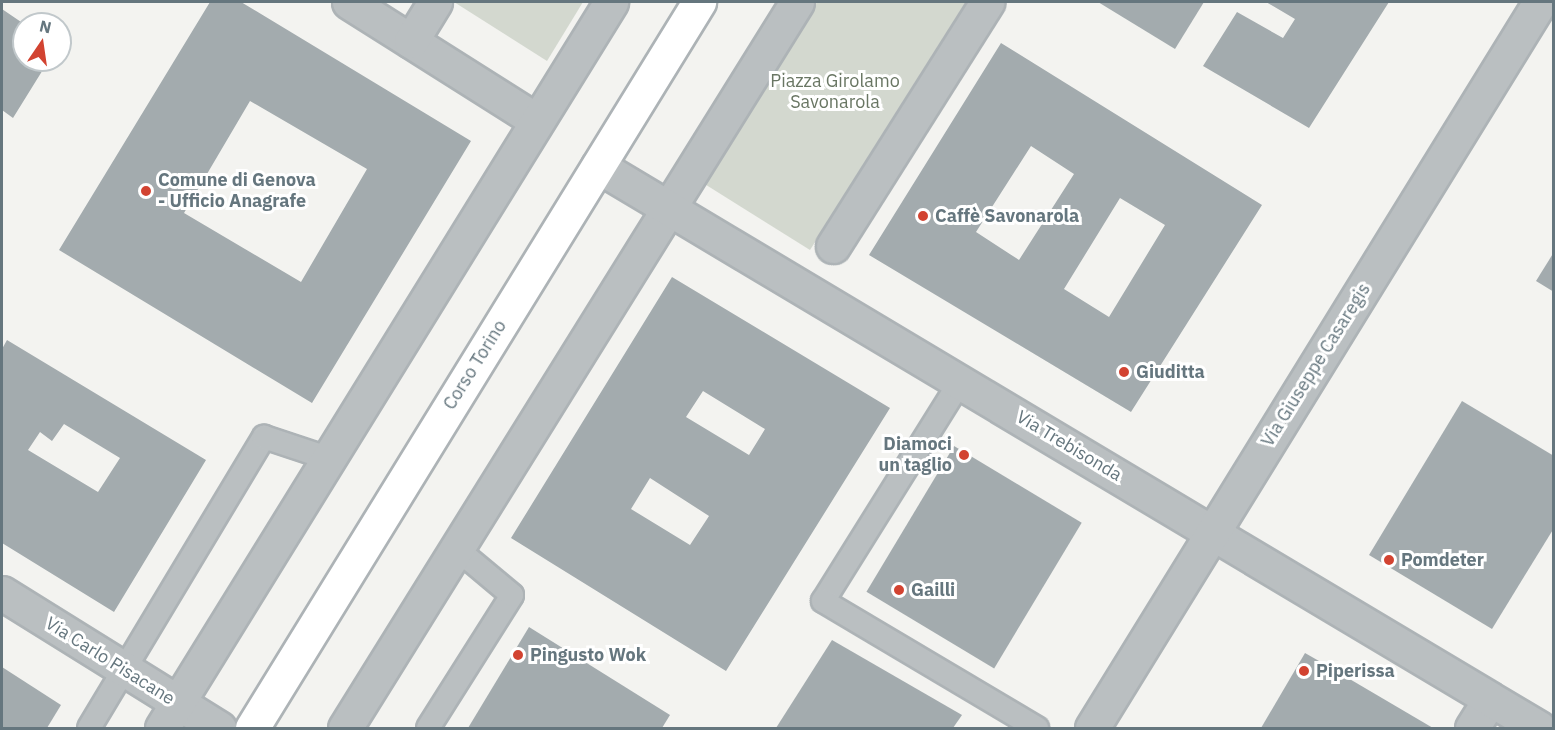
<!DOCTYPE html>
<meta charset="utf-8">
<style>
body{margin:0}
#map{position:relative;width:1555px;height:730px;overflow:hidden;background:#f3f3f0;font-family:"IBM Plex Sans",sans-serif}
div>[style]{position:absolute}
.green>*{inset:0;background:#d3d8cf}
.building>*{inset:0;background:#a3abae;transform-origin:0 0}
.roads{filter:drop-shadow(2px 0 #adb3b6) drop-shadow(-2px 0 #adb3b6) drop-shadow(0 2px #adb3b6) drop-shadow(0 -2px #adb3b6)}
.service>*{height:22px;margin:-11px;padding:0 11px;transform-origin:11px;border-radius:11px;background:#babfc1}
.pedestrian>*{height:33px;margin:-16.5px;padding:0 16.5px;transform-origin:16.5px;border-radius:16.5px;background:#babfc1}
.minor>*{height:33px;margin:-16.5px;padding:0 16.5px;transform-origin:16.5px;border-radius:16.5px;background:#babfc1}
.tertiary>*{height:33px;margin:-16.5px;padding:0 16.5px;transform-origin:16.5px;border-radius:16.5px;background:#babfc1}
.secondary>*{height:33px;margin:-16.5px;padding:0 16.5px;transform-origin:16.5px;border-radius:16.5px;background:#fff}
.dots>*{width:16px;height:16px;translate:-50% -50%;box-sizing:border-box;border:3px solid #fff;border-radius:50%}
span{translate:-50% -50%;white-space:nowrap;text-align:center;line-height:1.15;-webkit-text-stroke:6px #fff;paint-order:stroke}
.park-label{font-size:18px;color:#697663}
.poi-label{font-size:18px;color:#65767e;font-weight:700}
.left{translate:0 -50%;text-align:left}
.right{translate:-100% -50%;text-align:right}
.street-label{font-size:18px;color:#65767e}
.frame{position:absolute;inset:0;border:3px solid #65767e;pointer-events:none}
.north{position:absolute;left:12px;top:12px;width:60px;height:60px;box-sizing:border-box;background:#fff;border:2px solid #c1c8cb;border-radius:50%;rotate:13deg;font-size:16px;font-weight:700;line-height:24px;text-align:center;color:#65767e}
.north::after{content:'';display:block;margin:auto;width:21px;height:27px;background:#d24331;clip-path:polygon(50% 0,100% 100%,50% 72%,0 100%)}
</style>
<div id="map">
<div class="green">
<i style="clip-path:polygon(454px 2px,583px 2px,547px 61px)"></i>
<i style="clip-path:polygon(817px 2px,968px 2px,810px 250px,703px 183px)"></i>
</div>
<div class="building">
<i style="clip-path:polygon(evenodd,210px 2px,241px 2px,471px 141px,312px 403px,59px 250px,210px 2px,250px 101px,367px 169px,301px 282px,184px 213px,250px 101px)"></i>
<i style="clip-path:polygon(1098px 2px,1204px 2px,1175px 49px)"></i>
<i style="clip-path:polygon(1266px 2px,1389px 2px,1309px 128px,1203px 66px,1237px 12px,1283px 38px,1295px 19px)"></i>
<i style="clip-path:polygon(2px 9px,24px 24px,24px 60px,49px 60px,13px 118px,2px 110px)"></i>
<i style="clip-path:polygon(evenodd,1001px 43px,1262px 205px,1131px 412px,869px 255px,1001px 43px,1031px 146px,1074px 174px,1019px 260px,976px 232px,1031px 146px,1001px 43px,1120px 198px,1165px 225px,1109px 317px,1064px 289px,1120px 198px)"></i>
<i style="clip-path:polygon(1554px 252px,1554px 292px,1536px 281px)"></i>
<i style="clip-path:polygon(evenodd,672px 277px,890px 408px,726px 671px,511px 538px,672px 277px,703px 391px,765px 429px,749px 455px,686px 417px,703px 391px,672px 277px,650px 478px,709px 516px,690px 545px,631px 509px,650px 478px)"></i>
<i style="clip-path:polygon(evenodd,7px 340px,206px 460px,114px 612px,2px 543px,2px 349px,7px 340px,64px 424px,120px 458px,98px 492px,28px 450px,40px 432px,52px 441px,64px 424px)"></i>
<i style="clip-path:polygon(1462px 401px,1554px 456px,1554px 528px,1492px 629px,1369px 555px)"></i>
<i style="left:954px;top:446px;width:149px;height:170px;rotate:31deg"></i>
<i style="clip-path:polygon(529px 627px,670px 715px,662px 728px,468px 728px)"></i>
<i style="clip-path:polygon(832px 640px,962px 715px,953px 728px,776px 728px)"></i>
<i style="clip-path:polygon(1305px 653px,1319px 661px,1433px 728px,1261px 728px)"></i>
<i style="clip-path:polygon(2px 667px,61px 705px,47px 728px,2px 728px)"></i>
</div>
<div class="roads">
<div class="service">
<i style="left:960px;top:382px;width:258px;rotate:122deg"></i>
<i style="left:823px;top:601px;width:249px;rotate:30.7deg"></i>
<i style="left:89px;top:728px;width:340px;rotate:-59deg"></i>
<i style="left:264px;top:437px;width:66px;rotate:18.4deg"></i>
<i style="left:428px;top:728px;width:157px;rotate:-57.7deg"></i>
<i style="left:512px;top:595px;width:72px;rotate:-140.1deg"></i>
</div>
<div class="pedestrian">
<i style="left:833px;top:246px;width:289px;rotate:-57.7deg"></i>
</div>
<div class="minor">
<i style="left:349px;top:2px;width:222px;rotate:32.3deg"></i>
<i style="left:411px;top:41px;width:46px;rotate:-58.4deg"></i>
<i style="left:2px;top:593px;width:256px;rotate:31.9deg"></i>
<i style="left:162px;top:728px;width:854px;rotate:-58.26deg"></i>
<i style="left:345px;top:728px;width:855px;rotate:-58.09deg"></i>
<i style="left:1472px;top:728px;width:34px;rotate:-58deg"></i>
</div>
<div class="tertiary">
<i style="left:598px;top:166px;width:1096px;rotate:30.85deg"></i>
<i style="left:1092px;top:728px;width:853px;rotate:-58.32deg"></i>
</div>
<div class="secondary">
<i style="left:252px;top:728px;width:853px;rotate:-58.38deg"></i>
</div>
</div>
<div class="dots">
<i style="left:146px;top:191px;background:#d24331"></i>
<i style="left:923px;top:216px;background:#d24331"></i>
<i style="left:1124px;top:372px;background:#d24331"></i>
<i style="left:964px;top:455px;background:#d24331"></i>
<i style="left:1389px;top:560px;background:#d24331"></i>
<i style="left:899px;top:590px;background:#d24331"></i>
<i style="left:518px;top:655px;background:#d24331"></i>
<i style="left:1304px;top:671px;background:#d24331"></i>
</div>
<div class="park-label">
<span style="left:835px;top:92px">Piazza Girolamo<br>Savonarola</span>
</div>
<div class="poi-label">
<span class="left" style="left:158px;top:191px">Comune di Genova<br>- Ufficio Anagrafe</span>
<span class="left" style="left:935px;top:216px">Caffè Savonarola</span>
<span class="left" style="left:1136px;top:372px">Giuditta</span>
<span class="right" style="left:952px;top:455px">Diamoci<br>un taglio</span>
<span class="left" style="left:1401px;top:560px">Pomdeter</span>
<span class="left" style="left:911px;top:590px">Gailli</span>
<span class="left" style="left:530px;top:655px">Pingusto Wok</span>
<span class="left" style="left:1316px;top:671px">Piperissa</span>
</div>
<div class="street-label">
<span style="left:475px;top:365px;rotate:-58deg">Corso Torino</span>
<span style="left:1316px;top:365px;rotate:-58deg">Via Giuseppe Casaregis</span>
<span style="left:1069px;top:446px;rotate:31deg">Via Trebisonda</span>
<span style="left:110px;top:661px;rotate:32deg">Via Carlo Pisacane</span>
</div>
<div class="frame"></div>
<div class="north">N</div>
</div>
